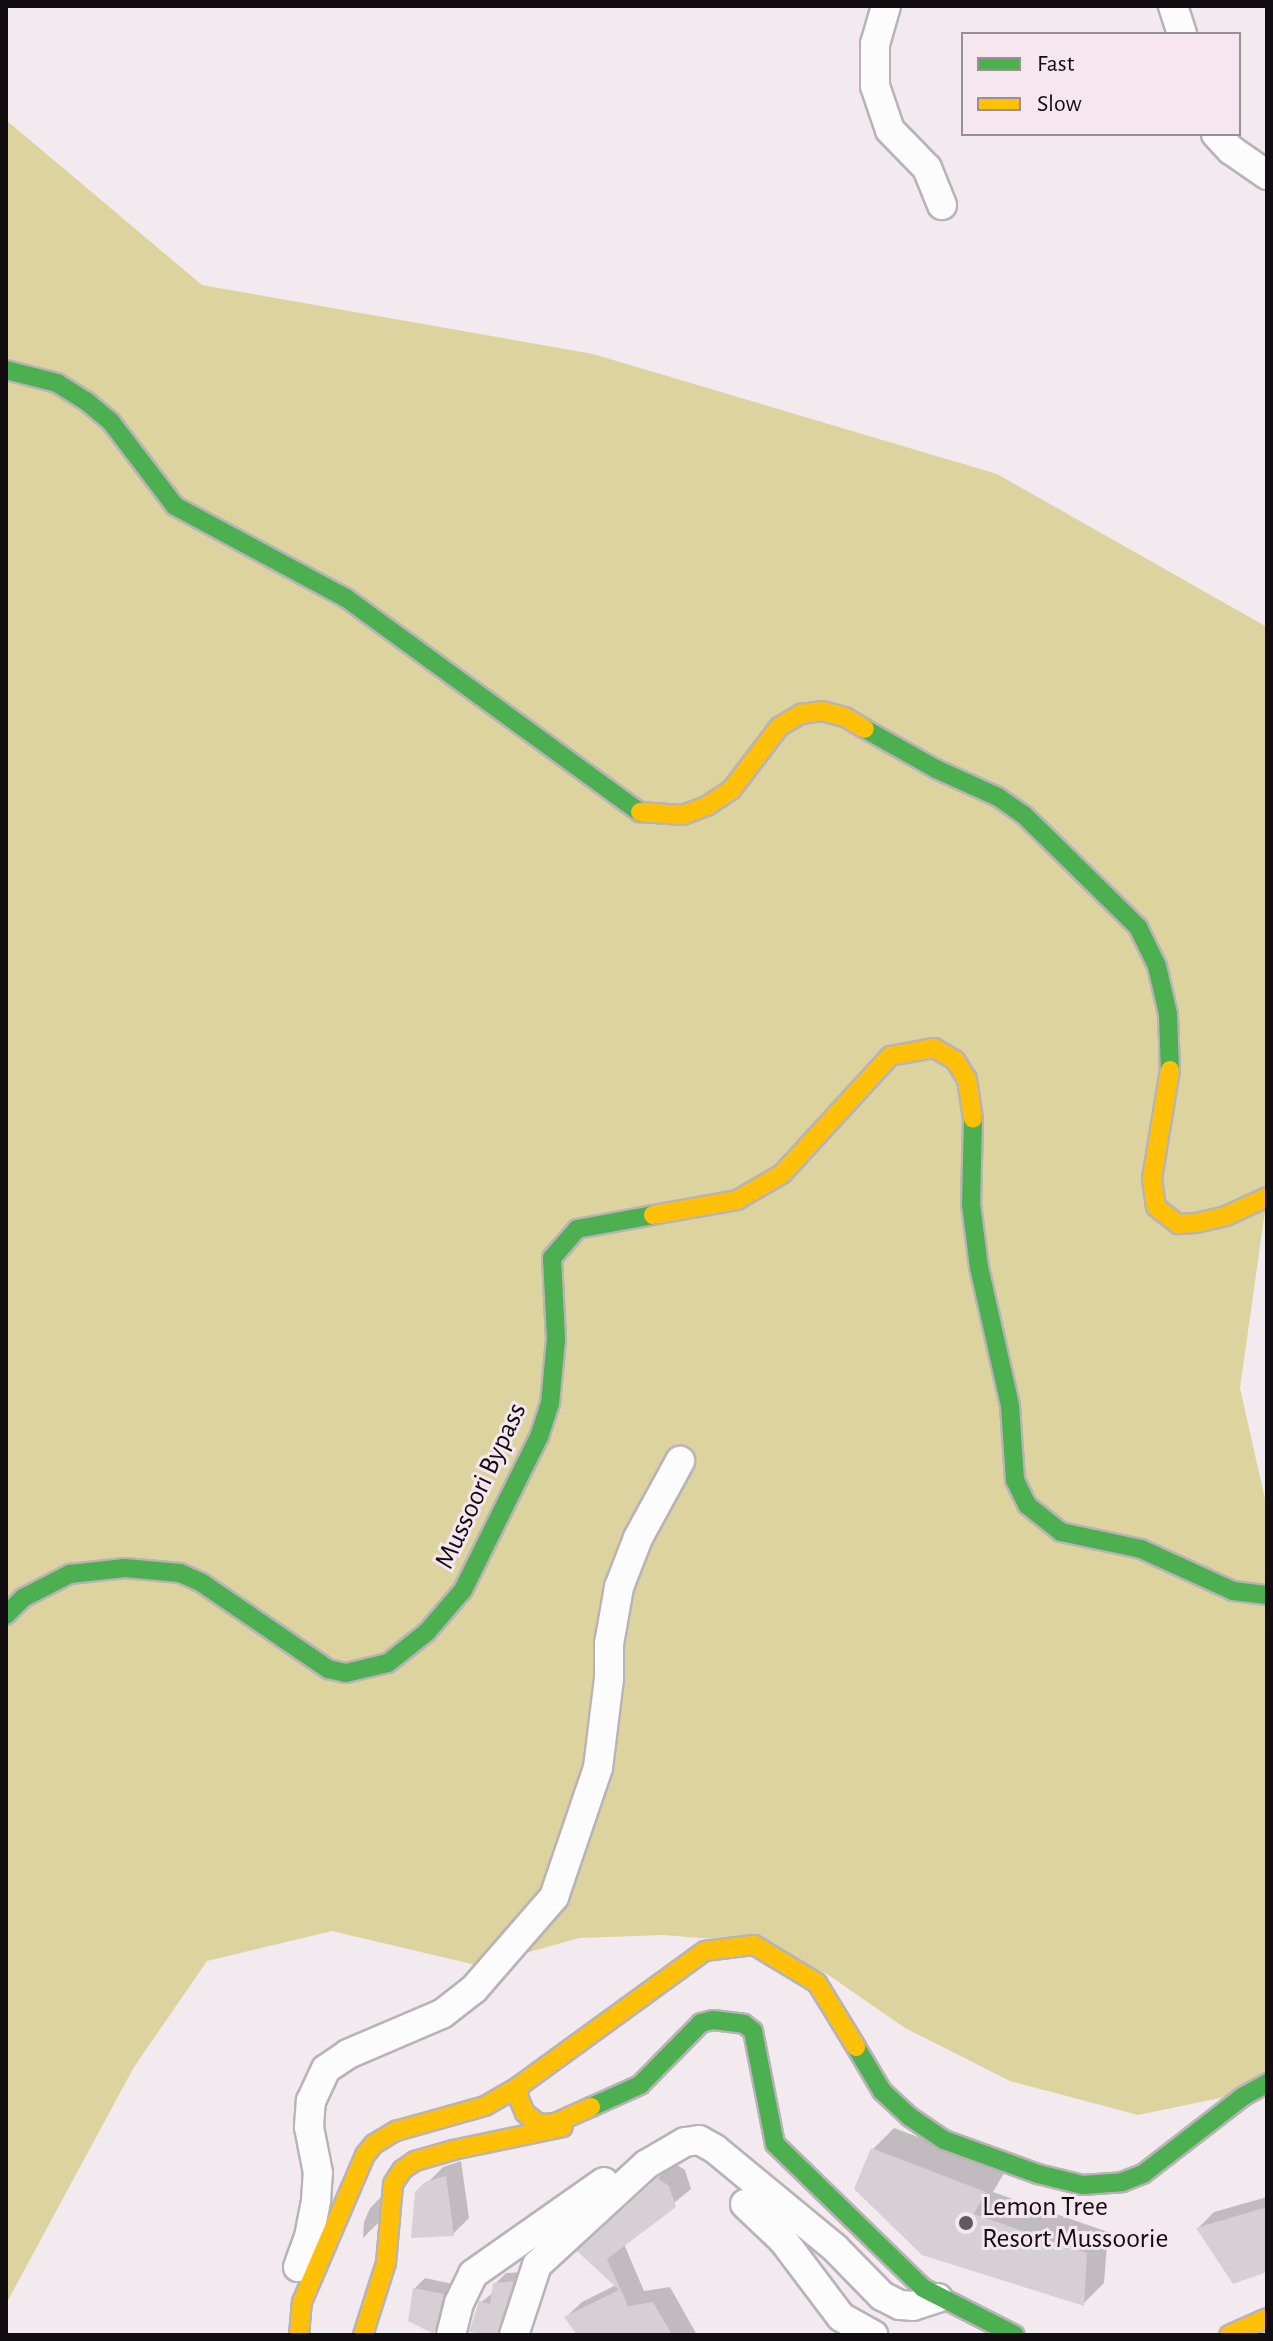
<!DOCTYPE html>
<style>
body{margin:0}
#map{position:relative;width:1273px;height:2341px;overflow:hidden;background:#f2eaef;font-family:"Alegreya Sans",sans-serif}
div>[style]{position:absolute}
.forest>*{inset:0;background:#ddd39f}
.shadow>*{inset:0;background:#0003}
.building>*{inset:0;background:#d6d0d4}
.roads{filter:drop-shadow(2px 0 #b9b3b7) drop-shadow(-2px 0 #b9b3b7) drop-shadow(0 2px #b9b3b7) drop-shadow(0 -2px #b9b3b7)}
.street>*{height:28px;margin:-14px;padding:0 14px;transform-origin:14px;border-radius:14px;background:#fdfcfd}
.fast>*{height:18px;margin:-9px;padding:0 9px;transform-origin:9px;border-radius:9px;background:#4caf50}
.slow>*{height:18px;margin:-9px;padding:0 9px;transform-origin:9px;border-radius:9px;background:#ffc107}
.dots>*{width:22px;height:22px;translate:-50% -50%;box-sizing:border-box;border:4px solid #f5e6f0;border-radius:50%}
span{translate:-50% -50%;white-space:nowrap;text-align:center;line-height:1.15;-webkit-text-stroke:6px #f5e6f0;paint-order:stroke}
.street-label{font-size:28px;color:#120d10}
.poi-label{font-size:28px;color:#120d10}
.left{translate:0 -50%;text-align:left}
.frame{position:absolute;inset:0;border:8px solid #120d10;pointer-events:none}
.legend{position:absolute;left:961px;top:32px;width:280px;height:104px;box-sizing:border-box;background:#f5e6f0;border:2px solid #9a8f96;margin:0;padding:10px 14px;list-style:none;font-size:24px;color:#120d10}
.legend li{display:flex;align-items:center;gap:16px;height:40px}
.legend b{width:40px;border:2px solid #9a8f96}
</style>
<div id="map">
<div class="forest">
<i style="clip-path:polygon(6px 120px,202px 285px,593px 354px,997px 474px,1267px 627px,1267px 1197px,1240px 1388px,1267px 1508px,1267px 2079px,1220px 2098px,1138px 2115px,1010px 2081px,905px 2028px,827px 1974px,752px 1942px,663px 1935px,579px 1938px,480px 1966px,332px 1931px,207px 1961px,134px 2067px,6px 2304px)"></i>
</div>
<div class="shadow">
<i style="clip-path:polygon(894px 2128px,1006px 2170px,993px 2192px,1108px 2232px,1104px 2283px,1083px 2304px,873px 2149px)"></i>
<i style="clip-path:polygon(461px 2161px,469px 2218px,453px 2234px,417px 2193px,443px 2167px)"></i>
<i style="clip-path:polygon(674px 2163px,685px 2170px,691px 2189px,624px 2244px,644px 2291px,670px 2287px,697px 2335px,580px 2335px,566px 2317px,582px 2302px,616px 2285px,596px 2236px)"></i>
<i style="clip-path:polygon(383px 2195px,380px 2221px,363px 2238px,364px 2222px,370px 2208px)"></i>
<i style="clip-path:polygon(1267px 2197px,1267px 2269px,1198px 2228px,1214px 2212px)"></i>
<i style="clip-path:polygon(523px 2272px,507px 2322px,497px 2333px,480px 2303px,494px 2292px,495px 2284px,506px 2273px)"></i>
<i style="clip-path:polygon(425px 2278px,453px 2284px,443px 2321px,433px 2332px,414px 2289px)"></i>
</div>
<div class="building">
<i style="clip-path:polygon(871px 2148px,986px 2192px,974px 2214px,1087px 2253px,1084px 2306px,922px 2255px,854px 2189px)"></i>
<i style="clip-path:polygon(446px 2176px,454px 2236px,411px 2238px,415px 2192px,425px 2182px)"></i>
<i style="clip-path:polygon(657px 2178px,669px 2186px,676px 2207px,607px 2259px,628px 2306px,653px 2302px,672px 2335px,577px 2335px,564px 2317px,619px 2290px,577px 2251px)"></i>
<i style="clip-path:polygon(1267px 2207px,1267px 2272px,1233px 2284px,1196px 2228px)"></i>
<i style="clip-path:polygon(514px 2281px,497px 2335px,469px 2332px,479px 2301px,490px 2304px,493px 2283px)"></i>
<i style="clip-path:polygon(413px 2288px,444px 2294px,434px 2334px,408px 2321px)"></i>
</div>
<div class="roads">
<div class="street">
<i style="left:886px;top:6px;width:40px;rotate:106deg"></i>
<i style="left:875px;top:44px;width:42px;rotate:90deg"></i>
<i style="left:875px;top:86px;width:46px;rotate:71.2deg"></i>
<i style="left:890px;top:130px;width:53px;rotate:45.8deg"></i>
<i style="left:927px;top:168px;width:40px;rotate:68deg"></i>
<i style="left:1173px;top:6px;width:29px;rotate:72deg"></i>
<i style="left:1216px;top:134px;width:22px;rotate:47deg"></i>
<i style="left:1231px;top:150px;width:44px;rotate:34.8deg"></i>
<i style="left:745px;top:2204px;width:52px;rotate:43.5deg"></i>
<i style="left:783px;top:2240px;width:96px;rotate:53deg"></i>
<i style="left:841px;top:2317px;width:37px;rotate:29deg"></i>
<i style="left:298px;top:2267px;width:32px;rotate:-70deg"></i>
<i style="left:309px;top:2237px;width:38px;rotate:-79deg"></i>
<i style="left:316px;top:2200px;width:27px;rotate:-86deg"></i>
<i style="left:318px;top:2173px;width:47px;rotate:-101.1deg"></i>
<i style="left:309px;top:2127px;width:26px;rotate:-86deg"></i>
<i style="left:311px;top:2101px;width:35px;rotate:-65deg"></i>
<i style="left:326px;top:2069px;width:27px;rotate:-34deg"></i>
<i style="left:348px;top:2054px;width:102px;rotate:-23.1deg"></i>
<i style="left:442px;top:2014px;width:41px;rotate:-38deg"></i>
<i style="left:474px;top:1989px;width:122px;rotate:-49deg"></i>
<i style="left:554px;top:1897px;width:136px;rotate:-71.2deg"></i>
<i style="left:598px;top:1768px;width:90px;rotate:-83deg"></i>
<i style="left:609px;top:1679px;width:35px;rotate:-90deg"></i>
<i style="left:609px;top:1644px;width:58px;rotate:-80deg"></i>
<i style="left:619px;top:1587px;width:53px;rotate:-68.8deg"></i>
<i style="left:638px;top:1538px;width:88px;rotate:-61.4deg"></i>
<i style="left:451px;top:2335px;width:33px;rotate:-76deg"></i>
<i style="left:459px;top:2303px;width:32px;rotate:-64deg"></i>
<i style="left:473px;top:2274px;width:160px;rotate:-35.1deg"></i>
<i style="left:514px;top:2335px;width:74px;rotate:-71.8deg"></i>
<i style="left:537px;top:2265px;width:149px;rotate:-42.6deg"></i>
<i style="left:647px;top:2164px;width:44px;rotate:-30.1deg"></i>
<i style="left:685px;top:2142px;width:14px;rotate:-8deg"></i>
<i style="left:699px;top:2140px;width:18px;rotate:29deg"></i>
<i style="left:715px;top:2149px;width:156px;rotate:39.5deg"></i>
<i style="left:835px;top:2248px;width:67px;rotate:45.6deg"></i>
<i style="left:882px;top:2296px;width:20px;rotate:27deg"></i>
<i style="left:900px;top:2305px;width:13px;rotate:4deg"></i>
<i style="left:913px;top:2306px;width:26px;rotate:-18deg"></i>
</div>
<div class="fast">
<i style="left:6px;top:370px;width:53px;rotate:14.3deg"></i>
<i style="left:57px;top:383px;width:34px;rotate:32deg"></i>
<i style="left:86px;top:401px;width:33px;rotate:40deg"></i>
<i style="left:111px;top:422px;width:106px;rotate:52.7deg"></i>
<i style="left:175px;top:506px;width:194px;rotate:28.3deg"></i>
<i style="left:346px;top:598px;width:364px;rotate:36.1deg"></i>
<i style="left:865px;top:729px;width:81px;rotate:29.4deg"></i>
<i style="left:936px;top:769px;width:68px;rotate:24.3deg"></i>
<i style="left:998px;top:797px;width:32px;rotate:35deg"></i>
<i style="left:1024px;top:815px;width:160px;rotate:44.5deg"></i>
<i style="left:1138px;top:927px;width:43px;rotate:64deg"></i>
<i style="left:1157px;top:966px;width:49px;rotate:77.1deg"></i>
<i style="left:1168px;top:1014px;width:56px;rotate:88deg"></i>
<i style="left:973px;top:1119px;width:85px;rotate:91.3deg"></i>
<i style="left:971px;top:1204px;width:64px;rotate:82.8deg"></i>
<i style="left:979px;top:1267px;width:142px;rotate:77.4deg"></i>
<i style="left:1010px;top:1406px;width:74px;rotate:86.1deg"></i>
<i style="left:1015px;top:1480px;width:28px;rotate:64deg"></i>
<i style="left:1027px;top:1505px;width:43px;rotate:38.5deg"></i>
<i style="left:1061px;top:1532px;width:82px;rotate:12deg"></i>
<i style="left:1141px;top:1549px;width:101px;rotate:24.5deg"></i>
<i style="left:1233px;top:1591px;width:34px;rotate:7deg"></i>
<i style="left:6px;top:1615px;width:24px;rotate:-45deg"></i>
<i style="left:23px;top:1598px;width:53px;rotate:-27.1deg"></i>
<i style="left:70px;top:1574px;width:55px;rotate:-6.2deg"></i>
<i style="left:125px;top:1568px;width:55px;rotate:5.2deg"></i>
<i style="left:180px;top:1573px;width:24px;rotate:24deg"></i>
<i style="left:202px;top:1583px;width:153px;rotate:34.3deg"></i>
<i style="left:328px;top:1669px;width:18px;rotate:13deg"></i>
<i style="left:346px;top:1673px;width:43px;rotate:-13.4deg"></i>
<i style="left:388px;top:1663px;width:50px;rotate:-38.5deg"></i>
<i style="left:427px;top:1632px;width:55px;rotate:-49.4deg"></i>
<i style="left:463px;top:1590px;width:171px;rotate:-63.6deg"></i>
<i style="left:539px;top:1437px;width:35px;rotate:-72deg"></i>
<i style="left:550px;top:1404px;width:65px;rotate:-84.7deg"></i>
<i style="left:556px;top:1339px;width:81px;rotate:-92.8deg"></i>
<i style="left:552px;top:1258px;width:38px;rotate:-49deg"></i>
<i style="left:577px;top:1229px;width:77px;rotate:-10.4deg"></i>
<i style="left:856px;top:2047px;width:51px;rotate:59.4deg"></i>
<i style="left:882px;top:2091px;width:38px;rotate:43deg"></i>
<i style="left:910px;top:2117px;width:41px;rotate:34.1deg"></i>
<i style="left:944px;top:2140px;width:100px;rotate:19.9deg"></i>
<i style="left:1038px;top:2174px;width:46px;rotate:13.7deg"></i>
<i style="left:1083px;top:2185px;width:39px;rotate:-4deg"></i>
<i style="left:1122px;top:2182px;width:22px;rotate:-21deg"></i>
<i style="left:1143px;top:2174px;width:128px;rotate:-37.7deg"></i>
<i style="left:1244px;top:2096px;width:26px;rotate:-29deg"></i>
<i style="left:591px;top:2107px;width:54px;rotate:-24.2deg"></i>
<i style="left:640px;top:2085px;width:87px;rotate:-45.5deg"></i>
<i style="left:701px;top:2023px;width:12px;rotate:-14deg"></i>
<i style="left:713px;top:2020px;width:31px;rotate:7deg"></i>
<i style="left:744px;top:2024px;width:11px;rotate:38deg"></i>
<i style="left:753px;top:2031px;width:115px;rotate:79deg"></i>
<i style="left:775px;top:2144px;width:206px;rotate:44.2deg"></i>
<i style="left:923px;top:2288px;width:103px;rotate:27.1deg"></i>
</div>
<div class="slow">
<i style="left:640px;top:812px;width:43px;rotate:4deg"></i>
<i style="left:683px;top:815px;width:26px;rotate:-21deg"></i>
<i style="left:707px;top:806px;width:30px;rotate:-34deg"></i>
<i style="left:732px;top:789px;width:78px;rotate:-52.8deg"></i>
<i style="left:779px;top:727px;width:26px;rotate:-31deg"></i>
<i style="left:801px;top:714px;width:21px;rotate:-8deg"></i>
<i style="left:822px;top:711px;width:24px;rotate:15deg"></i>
<i style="left:845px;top:717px;width:23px;rotate:31deg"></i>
<i style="left:1170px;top:1070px;width:110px;rotate:99.4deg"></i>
<i style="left:1152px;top:1179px;width:28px;rotate:82deg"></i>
<i style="left:1156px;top:1207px;width:28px;rotate:38deg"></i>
<i style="left:1178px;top:1224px;width:18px;rotate:-3deg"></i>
<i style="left:1196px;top:1223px;width:31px;rotate:-13deg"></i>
<i style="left:1226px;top:1216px;width:45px;rotate:-24.9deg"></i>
<i style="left:653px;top:1215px;width:85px;rotate:-10.1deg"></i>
<i style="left:737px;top:1200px;width:52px;rotate:-30deg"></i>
<i style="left:782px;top:1174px;width:160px;rotate:-47.5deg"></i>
<i style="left:890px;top:1056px;width:45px;rotate:-10.3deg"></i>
<i style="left:934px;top:1048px;width:24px;rotate:30deg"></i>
<i style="left:955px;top:1060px;width:22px;rotate:58deg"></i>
<i style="left:967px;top:1079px;width:40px;rotate:81.5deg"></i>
<i style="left:591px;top:2107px;width:39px;rotate:156deg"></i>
<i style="left:555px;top:2123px;width:16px;rotate:176deg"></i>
<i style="left:539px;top:2124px;width:18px;rotate:-142deg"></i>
<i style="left:525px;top:2113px;width:15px;rotate:-113deg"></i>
<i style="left:519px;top:2099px;width:13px;rotate:-90deg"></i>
<i style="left:519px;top:2086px;width:230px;rotate:-36deg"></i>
<i style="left:705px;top:1951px;width:49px;rotate:-7deg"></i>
<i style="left:754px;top:1945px;width:74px;rotate:31.1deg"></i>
<i style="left:817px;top:1983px;width:75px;rotate:58.6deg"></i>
<i style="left:299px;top:2335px;width:33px;rotate:-85deg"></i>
<i style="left:302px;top:2302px;width:160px;rotate:-66.8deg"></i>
<i style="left:365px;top:2155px;width:14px;rotate:-51deg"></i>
<i style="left:374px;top:2144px;width:26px;rotate:-31deg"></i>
<i style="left:396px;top:2131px;width:92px;rotate:-15.7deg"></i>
<i style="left:485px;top:2106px;width:39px;rotate:-30deg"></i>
<i style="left:363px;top:2335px;width:76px;rotate:-72.3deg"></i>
<i style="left:386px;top:2263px;width:79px;rotate:-84.9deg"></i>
<i style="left:393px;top:2184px;width:17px;rotate:-57deg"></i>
<i style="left:402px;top:2170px;width:16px;rotate:-35deg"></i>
<i style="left:415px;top:2161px;width:40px;rotate:-16deg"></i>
<i style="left:453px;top:2150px;width:112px;rotate:-11.8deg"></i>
<i style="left:1229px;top:2335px;width:42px;rotate:-24.1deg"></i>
</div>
</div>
<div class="dots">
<i style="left:966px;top:2223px;background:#605a5e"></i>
</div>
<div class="street-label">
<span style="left:481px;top:1486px;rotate:-65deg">Mussoori Bypass</span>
</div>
<div class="poi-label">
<span class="left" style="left:982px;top:2223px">Lemon Tree<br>Resort Mussoorie</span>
</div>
<div class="frame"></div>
<ul class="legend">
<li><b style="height:10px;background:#4caf50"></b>Fast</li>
<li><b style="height:10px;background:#ffc107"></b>Slow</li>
</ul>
</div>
